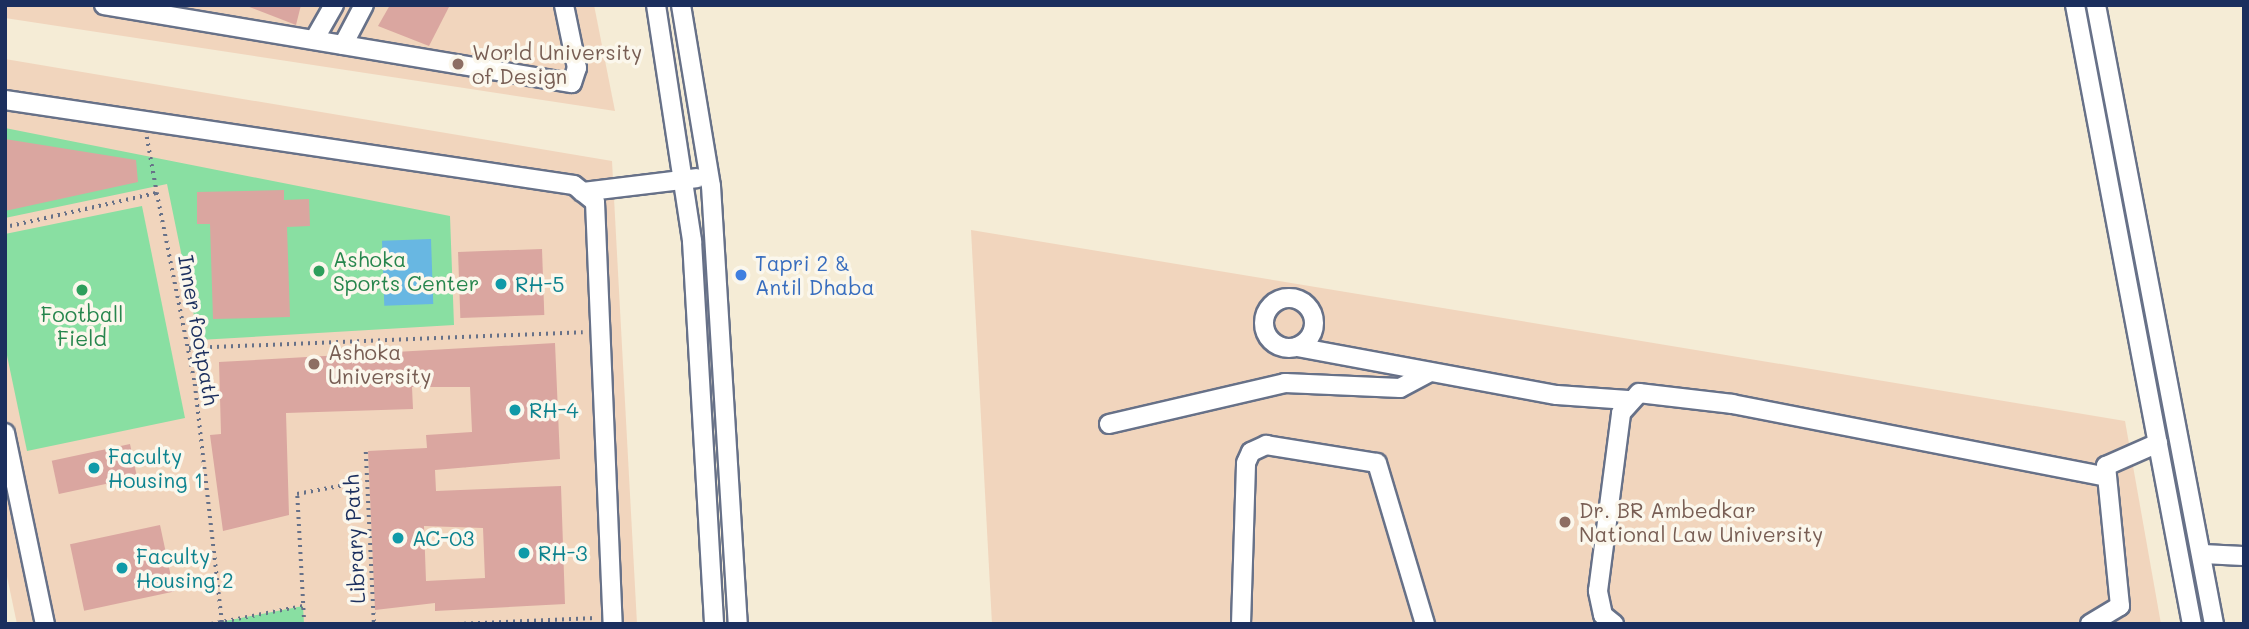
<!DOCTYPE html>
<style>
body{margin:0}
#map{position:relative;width:2249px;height:629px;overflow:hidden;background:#f5ecd6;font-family:Mali,sans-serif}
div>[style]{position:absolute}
.built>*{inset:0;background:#f1d5bd}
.green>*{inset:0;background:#89dfa2}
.water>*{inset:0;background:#68b7e2;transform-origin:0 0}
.building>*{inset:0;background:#daa6a0;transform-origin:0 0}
.path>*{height:3.5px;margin-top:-1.75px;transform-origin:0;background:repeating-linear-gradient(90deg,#677188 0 2px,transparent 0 7px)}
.roads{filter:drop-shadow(2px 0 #677188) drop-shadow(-2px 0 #677188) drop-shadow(0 2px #677188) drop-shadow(0 -2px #677188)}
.minor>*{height:18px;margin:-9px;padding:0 9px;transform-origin:9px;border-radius:9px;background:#fff}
.minor>.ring{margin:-9px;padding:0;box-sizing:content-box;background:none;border:18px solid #fff;border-radius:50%}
.dots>*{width:19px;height:19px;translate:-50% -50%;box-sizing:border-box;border:4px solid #fbf7ec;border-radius:50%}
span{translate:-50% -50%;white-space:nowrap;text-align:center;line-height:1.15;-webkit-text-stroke:7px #fbf7ec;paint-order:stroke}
.education-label{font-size:21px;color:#785e54}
.left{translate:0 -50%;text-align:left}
.leisure-label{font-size:21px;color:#27864d}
.shop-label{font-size:21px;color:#366cbe}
.culture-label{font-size:21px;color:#0d838f}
.street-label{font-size:21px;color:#1b2f5e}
.frame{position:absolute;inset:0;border:7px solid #1b2f5e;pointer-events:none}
</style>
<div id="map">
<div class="built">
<i style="clip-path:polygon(5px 5px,594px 5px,615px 111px,5px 18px)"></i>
<i style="clip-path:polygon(5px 59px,612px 161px,637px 624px,17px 624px,5px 567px)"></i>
<i style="clip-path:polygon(971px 230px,2125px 421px,2161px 624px,992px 624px)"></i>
</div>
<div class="green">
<i style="clip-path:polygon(5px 128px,450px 216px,454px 325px,199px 340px,167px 184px,5px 218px)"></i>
<i style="clip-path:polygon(142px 206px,185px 418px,27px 451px,5px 346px,5px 234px)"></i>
<i style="clip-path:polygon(303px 606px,304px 624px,210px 624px)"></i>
</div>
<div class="water">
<i style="left:431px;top:239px;width:65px;height:49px;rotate:88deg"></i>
</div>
<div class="building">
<i style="clip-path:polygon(244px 5px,301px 5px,296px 25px)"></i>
<i style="clip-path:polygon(390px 5px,450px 5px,429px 46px,378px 26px)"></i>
<i style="clip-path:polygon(5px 139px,136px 160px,138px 182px,5px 211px)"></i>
<i style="clip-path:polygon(284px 190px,284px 200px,309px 199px,310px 226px,287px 227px,290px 317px,213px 319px,210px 224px,197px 224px,197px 192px)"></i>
<i style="left:542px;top:249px;width:66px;height:84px;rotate:88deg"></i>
<i style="clip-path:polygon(evenodd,555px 343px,560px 459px,435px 470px,436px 491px,561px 486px,565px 604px,435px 611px,435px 603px,375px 610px,368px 451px,427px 448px,426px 435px,472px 432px,470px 387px,412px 387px,413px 409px,286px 413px,289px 515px,223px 531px,210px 435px,221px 434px,219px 362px,555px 343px,424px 526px,483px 528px,485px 578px,426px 581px,424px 526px)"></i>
<i style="left:130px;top:444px;width:34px;height:80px;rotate:78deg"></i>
<i style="left:160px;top:525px;width:68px;height:92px;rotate:78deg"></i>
</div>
<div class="path">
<i style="left:147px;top:137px;width:57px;rotate:79.9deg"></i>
<i style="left:10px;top:226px;width:151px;rotate:-12.7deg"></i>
<i style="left:157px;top:193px;width:195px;rotate:78.7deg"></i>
<i style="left:195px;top:384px;width:240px;rotate:83.5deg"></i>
<i style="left:189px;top:348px;width:394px;rotate:-2.3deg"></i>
<i style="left:366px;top:452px;width:172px;rotate:87.3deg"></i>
<i style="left:211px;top:624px;width:94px;rotate:-11.1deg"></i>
<i style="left:304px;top:624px;width:130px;rotate:-93.1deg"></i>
<i style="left:297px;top:494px;width:70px;rotate:-10.7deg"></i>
<i style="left:457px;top:624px;width:139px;rotate:-2.5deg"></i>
</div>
<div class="roads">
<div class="minor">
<i style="left:104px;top:5px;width:474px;rotate:9.5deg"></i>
<i style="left:572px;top:83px;width:16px;rotate:-72deg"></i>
<i style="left:577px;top:68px;width:64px;rotate:-101.7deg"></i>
<i style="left:656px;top:5px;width:239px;rotate:81.3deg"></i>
<i style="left:692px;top:241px;width:384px;rotate:86.7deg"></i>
<i style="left:681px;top:5px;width:183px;rotate:80.6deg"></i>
<i style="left:711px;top:186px;width:439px;rotate:86.5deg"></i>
<i style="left:2075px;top:5px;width:630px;rotate:79.3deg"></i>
<i style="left:2096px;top:5px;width:630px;rotate:79.21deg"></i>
<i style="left:314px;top:40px;width:40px;rotate:-60.3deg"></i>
<i style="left:343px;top:45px;width:45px;rotate:-62.3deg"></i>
<i style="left:5px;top:100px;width:575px;rotate:8.5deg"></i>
<i style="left:574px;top:185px;width:27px;rotate:39deg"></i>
<i style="left:595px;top:202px;width:422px;rotate:87.6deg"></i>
<i style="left:582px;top:192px;width:116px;rotate:-6.9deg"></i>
<i class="ring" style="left:1264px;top:298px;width:32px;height:32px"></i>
<i style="left:1297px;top:347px;width:264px;rotate:10.5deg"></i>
<i style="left:1557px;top:395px;width:71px;rotate:4deg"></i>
<i style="left:1109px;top:424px;width:181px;rotate:-13.1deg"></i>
<i style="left:1285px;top:383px;width:115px;rotate:2.5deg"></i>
<i style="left:1400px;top:388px;width:34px;rotate:-28deg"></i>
<i style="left:5px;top:433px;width:195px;rotate:78.2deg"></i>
<i style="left:2202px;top:554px;width:42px;rotate:2.7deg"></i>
<i style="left:1241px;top:624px;width:161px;rotate:-88.2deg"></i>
<i style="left:1246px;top:463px;width:12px;rotate:-66deg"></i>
<i style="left:1251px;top:452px;width:17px;rotate:-25deg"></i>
<i style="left:1266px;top:445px;width:112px;rotate:9.2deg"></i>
<i style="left:1377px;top:463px;width:168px;rotate:73.4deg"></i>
<i style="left:1614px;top:624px;width:14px;rotate:-141deg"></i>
<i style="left:1603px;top:615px;width:25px;rotate:-102deg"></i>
<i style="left:1598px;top:591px;width:179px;rotate:-82.6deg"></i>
<i style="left:1621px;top:413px;width:27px;rotate:-48deg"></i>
<i style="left:1639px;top:393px;width:94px;rotate:6.7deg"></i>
<i style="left:1732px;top:404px;width:378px;rotate:11deg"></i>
<i style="left:2090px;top:624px;width:35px;rotate:-31deg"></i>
<i style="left:2120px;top:606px;width:141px;rotate:-95.7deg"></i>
<i style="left:2106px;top:466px;width:57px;rotate:-23.9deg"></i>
</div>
</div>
<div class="dots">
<i style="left:458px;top:64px;background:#8d6e63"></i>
<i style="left:319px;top:271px;background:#2e9e5b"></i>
<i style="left:741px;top:275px;background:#3f7fe0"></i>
<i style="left:501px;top:284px;background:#0f9aa8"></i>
<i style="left:82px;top:290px;background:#2e9e5b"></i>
<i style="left:314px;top:364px;background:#8d6e63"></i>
<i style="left:515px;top:410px;background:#0f9aa8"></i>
<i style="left:94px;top:468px;background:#0f9aa8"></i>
<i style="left:1565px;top:522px;background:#8d6e63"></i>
<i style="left:398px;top:538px;background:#0f9aa8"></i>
<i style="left:524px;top:553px;background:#0f9aa8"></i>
<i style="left:122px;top:568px;background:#0f9aa8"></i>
</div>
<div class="education-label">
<span class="left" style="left:472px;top:64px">World University<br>of Design</span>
<span class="left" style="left:328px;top:364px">Ashoka<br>University</span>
<span class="left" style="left:1579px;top:522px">Dr. BR Ambedkar<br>National Law University</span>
</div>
<div class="leisure-label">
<span class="left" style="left:333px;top:271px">Ashoka<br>Sports Center</span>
<span style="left:82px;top:326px">Football<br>Field</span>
</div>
<div class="shop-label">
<span class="left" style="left:755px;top:275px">Tapri 2 &amp;<br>Antil Dhaba</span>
</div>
<div class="culture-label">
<span class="left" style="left:515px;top:284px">RH-5</span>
<span class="left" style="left:529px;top:410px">RH-4</span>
<span class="left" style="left:108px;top:468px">Faculty<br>Housing 1</span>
<span class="left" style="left:412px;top:538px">AC-03</span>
<span class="left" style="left:538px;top:553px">RH-3</span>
<span class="left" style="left:136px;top:568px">Faculty<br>Housing 2</span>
</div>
<div class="street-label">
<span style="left:199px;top:330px;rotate:80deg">Inner footpath</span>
<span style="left:354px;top:539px;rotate:-93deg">Library Path</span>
</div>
<div class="frame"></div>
</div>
